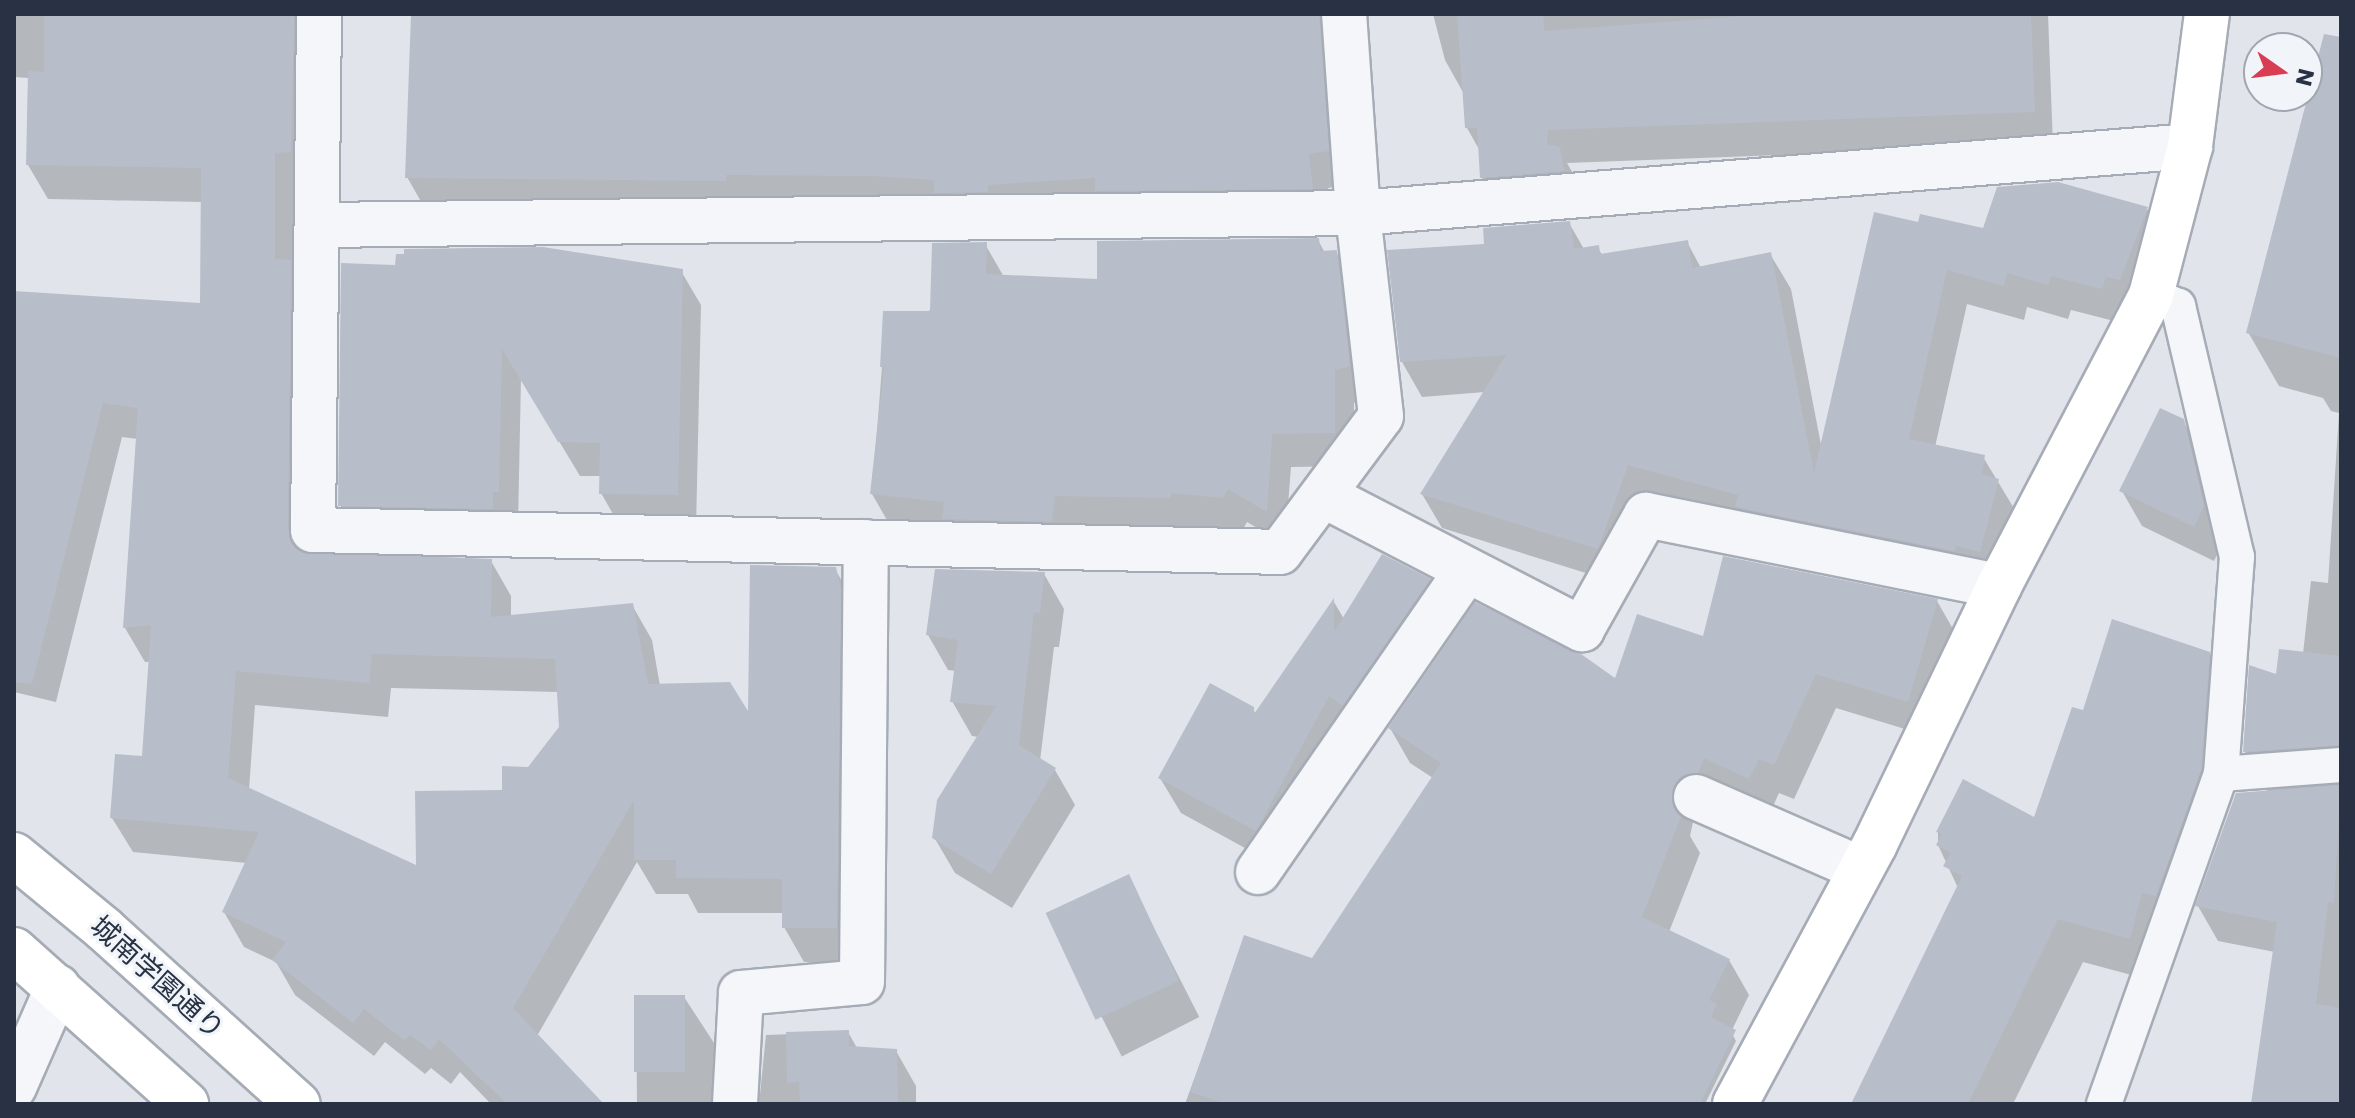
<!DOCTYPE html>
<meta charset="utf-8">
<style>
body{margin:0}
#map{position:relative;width:2355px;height:1118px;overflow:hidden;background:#e1e5eb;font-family:Poppins,"Noto Sans JP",sans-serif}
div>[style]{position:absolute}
.shadow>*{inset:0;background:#0003;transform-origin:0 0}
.building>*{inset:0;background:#b8bec9;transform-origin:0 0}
.roads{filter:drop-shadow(2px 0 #a6acb6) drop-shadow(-2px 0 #a6acb6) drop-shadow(0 2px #a6acb6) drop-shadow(0 -2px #a6acb6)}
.lane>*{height:34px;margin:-17px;padding:0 17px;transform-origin:17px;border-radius:17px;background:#f4f6f9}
.street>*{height:44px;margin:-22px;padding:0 22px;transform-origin:22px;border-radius:22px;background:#f4f6f9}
.secondary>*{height:44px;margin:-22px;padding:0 22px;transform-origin:22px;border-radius:22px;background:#fff}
span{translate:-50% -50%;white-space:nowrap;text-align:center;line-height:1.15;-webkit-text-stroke:6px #f1f4f8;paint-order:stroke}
.street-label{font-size:28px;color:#283244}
.frame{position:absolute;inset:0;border:16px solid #283244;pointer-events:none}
.north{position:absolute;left:2243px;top:32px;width:80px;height:80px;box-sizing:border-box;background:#f1f4f8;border:2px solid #a1a6b0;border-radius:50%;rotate:104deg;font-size:22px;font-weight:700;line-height:32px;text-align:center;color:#283244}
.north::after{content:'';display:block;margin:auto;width:28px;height:36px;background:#d93d53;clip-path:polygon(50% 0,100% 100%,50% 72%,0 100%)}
</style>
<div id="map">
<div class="shadow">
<i style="clip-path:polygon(evenodd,14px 14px,310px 14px,310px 187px,294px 187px,294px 269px,310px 297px,311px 557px,491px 561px,511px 596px,511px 617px,632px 605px,652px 640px,660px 686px,750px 718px,835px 569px,855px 604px,856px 963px,804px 962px,784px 927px,784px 913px,698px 913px,688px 894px,656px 894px,637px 862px,537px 1036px,601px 1104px,491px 1104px,460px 1072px,451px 1084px,431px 1068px,425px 1074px,385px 1042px,374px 1056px,295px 995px,276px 962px,244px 947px,224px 912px,247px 863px,133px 852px,112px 818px,144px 759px,151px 662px,145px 662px,125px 628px,138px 439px,122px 437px,56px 702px,14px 692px,14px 293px,202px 305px,203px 202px,48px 199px,28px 165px,29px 78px,14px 77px,14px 14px,391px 688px,559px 692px,561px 727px,529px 769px,418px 869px,249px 790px,255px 705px,388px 717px,391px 688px)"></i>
<i style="clip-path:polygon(414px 14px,1331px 14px,1347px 185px,1328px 188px,1332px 222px,427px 212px,407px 177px)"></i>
<i style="clip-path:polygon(1433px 14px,2048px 14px,2053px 145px,1567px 163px,1578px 182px,1501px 211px,1482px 178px,1480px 151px,1467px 128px,1464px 94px,1445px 60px)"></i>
<i style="clip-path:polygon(2341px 38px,2341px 1104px,2253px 1104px,2275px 952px,2218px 941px,2198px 906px,2268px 792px,2245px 752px,2278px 676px,2303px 654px,2311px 581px,2328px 583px,2339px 413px,2331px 411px,2323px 398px,2279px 386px,2248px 332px)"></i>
<i style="clip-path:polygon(2147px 209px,2167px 244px,2122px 323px,2071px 310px,2068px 319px,2027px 307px,2024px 320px,1967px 304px,1935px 447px,1983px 457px,2018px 515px,1999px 586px,1648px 499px,1618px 583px,1442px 528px,1422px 494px,1485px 392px,1422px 397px,1402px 362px,1486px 246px,1569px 223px,1584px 249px,1597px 247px,1603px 256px,1687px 242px,1701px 268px,1770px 254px,1791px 289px,1822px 450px,1920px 224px,1984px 230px)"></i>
<i style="clip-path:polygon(1318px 240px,1325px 253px,1336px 252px,1355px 286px,1368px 399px,1354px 403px,1353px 466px,1291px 467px,1285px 544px,1247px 522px,1242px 531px,1189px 526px,1189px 531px,891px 527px,872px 494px,882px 367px,985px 244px,1004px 277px,1100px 281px)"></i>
<i style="clip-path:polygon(343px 265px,681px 271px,701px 305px,696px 529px,621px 528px,601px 493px,601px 476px,580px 476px,521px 378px,518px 526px,360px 540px,340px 505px)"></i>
<i style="clip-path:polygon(2183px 421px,2203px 456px,2223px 542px,2214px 561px,2142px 526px,2122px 491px)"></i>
<i style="clip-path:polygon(1044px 574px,1064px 609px,1059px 647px,1054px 647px,1040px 761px,1055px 770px,1075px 805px,1012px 908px,955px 873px,934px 837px,979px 737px,972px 736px,952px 701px,956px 671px,948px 670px,928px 635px)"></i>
<i style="clip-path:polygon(1429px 580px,1449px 615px,1276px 865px,1181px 813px,1160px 778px,1252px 708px,1256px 714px,1334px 602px,1344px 619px)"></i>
<i style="clip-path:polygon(1937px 601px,1957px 636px,1928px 736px,1836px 708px,1794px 799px,1779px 793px,1770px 813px,1702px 811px,1693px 822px,1690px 836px,1700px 853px,1669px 932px,1729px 960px,1749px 995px,1731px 1032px,1736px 1041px,1705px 1104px,1185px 1104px,1246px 937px,1313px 960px,1433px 778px,1410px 763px,1390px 728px,1616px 681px,1704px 639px)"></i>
<i style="clip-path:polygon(2209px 653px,2234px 697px,2225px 814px,2181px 939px,2167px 935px,2154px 981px,2083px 962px,2013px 1104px,1853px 1104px,1958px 888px,1938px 845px,1938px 832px,2035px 820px,2084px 713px)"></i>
<i style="left:1128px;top:877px;width:157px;height:87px;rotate:63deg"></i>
<i style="clip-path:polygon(636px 997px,684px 997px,733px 1072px,732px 1104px,637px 1104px)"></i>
<i style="clip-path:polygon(848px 1032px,857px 1048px,896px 1051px,916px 1086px,916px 1104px,759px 1104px,766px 1035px)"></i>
</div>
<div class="building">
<i style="clip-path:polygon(evenodd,44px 14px,294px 14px,291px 152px,275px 153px,275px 259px,291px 260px,288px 530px,299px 551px,492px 559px,491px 617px,633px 603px,648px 684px,730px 682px,748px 711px,750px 565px,836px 567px,841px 589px,837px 928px,782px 928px,782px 879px,676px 878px,676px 860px,634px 860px,634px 800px,513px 1008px,604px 1104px,507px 1104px,439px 1039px,431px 1050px,410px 1035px,404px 1040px,364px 1009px,353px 1023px,272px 960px,286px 942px,222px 912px,259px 832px,110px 818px,115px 754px,142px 756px,151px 625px,123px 628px,138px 408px,103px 403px,32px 684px,14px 682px,14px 291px,200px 303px,201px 168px,26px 165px,28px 71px,44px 72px,44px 14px,372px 654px,555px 659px,559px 727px,528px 767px,502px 766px,502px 790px,415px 791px,416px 865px,228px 778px,236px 671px,369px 683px,372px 654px)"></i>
<i style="clip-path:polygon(411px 14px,1319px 14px,1329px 151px,1309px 154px,1313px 189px,1095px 191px,1095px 178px,988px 185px,988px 192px,934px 193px,934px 180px,872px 176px,726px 175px,726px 181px,405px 178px)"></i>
<i style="clip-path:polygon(1457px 14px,1543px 14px,1544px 31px,1769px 14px,2031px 14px,2035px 112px,1548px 130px,1547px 144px,1560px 147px,1564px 171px,1480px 178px,1477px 128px,1465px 128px)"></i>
<i style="clip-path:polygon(2324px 34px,2341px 37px,2341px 358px,2246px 333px)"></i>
<i style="clip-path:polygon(2058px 182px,2148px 207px,2120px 280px,2106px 277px,2102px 289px,2051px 276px,2048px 285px,2007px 273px,2004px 286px,1947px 270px,1909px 439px,1985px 455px,1982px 474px,1999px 479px,1980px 552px,1956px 546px,1954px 551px,1735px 507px,1738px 495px,1628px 465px,1598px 549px,1420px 494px,1506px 355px,1400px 362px,1387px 250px,1484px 244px,1483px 228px,1570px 221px,1574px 249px,1599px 245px,1600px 254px,1688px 240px,1692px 268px,1771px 252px,1814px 473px,1874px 212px,1918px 222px,1920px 214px,1983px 228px,1997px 187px)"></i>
<i style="clip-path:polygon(1319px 238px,1320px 251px,1337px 250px,1350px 366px,1335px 370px,1335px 433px,1272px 434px,1267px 512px,1228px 489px,1223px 498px,1171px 493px,1171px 498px,1055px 496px,1052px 522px,942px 519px,944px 502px,870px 494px,884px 367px,880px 367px,883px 311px,930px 311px,932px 243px,987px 242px,986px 274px,1097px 279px,1097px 241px)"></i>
<i style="clip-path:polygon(543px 247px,683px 269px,678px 495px,599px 494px,600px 443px,558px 442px,502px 349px,499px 492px,493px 492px,493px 509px,338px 506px,341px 263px,395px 265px,396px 254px,404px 254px,404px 249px)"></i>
<i style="clip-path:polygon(2160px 408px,2184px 419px,2204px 506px,2194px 527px,2119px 491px)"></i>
<i style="clip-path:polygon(1382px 554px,1431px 579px,1343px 706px,1329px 696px,1256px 831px,1158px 778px,1210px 683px,1254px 707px,1254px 714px,1334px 598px,1334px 632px)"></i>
<i style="clip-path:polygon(1723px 556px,1938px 599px,1908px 702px,1816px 674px,1774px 765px,1759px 759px,1749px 779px,1704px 758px,1698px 773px,1682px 776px,1674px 786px,1671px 801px,1681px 816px,1642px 917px,1730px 959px,1709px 1000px,1717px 1004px,1711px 1017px,1736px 1030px,1700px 1104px,1226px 1104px,1190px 1092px,1244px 935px,1312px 958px,1441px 763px,1388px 728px,1475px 602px,1581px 654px,1615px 678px,1637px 614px,1703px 636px)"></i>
<i style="clip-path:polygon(935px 569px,1045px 572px,1040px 613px,1034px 612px,1019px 745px,1056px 768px,991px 874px,932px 838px,937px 800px,996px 706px,950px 702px,958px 640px,926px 635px)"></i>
<i style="clip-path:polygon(2112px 619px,2210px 652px,2201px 770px,2156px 896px,2142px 893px,2130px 939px,2058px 919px,1968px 1104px,1851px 1104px,1962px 876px,1943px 866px,1951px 853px,1936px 845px,1942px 834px,1936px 832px,1963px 779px,2034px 817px,2072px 707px,2083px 710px)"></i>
<i style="clip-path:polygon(2279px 649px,2341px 656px,2341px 745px,2243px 752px,2249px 665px,2276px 674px)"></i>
<i style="clip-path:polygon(2341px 785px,2334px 903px,2328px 902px,2316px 1004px,2341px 1008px,2341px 1104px,2251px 1104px,2277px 922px,2195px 906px,2236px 793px)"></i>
<i style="left:1129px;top:874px;width:118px;height:92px;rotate:65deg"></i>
<i style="left:634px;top:995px;width:51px;height:77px"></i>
<i style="clip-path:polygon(849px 1030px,849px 1046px,897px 1049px,898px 1104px,800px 1104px,799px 1082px,787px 1083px,786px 1032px)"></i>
</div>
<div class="roads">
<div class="lane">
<i style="left:2221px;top:774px;width:120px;rotate:-4.3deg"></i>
<i style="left:2104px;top:1104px;width:350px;rotate:-70.5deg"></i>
<i style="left:2221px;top:774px;width:218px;rotate:-85.8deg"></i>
<i style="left:2237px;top:557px;width:258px;rotate:-103.2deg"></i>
<i style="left:2178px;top:306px;width:29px;rotate:-158deg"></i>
</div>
<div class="street">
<i style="left:319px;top:14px;width:516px;rotate:90.67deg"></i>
<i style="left:313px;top:530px;width:967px;rotate:1.3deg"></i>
<i style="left:1280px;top:552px;width:169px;rotate:-53.4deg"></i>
<i style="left:1381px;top:416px;width:204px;rotate:-96.5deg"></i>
<i style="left:1358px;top:213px;width:199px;rotate:-94deg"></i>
<i style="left:317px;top:225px;width:1041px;rotate:-0.66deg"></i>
<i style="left:1358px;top:213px;width:835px;rotate:-4.6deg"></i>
<i style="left:1323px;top:495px;width:292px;rotate:27.4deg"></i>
<i style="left:1582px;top:629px;width:131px;rotate:-60.7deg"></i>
<i style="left:1646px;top:515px;width:360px;rotate:11.4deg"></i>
<i style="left:1696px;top:797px;width:180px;rotate:23.6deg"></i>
<i style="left:1258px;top:872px;width:367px;rotate:-55.3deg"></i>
<i style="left:14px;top:1087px;width:109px;rotate:-66.3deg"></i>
<i style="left:735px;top:1104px;width:111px;rotate:-86.9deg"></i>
<i style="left:741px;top:993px;width:121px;rotate:-5.2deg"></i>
<i style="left:862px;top:982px;width:440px;rotate:-89.5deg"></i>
</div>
<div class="secondary">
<i style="left:14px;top:855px;width:117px;rotate:39.4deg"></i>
<i style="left:104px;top:929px;width:261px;rotate:42.1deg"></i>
<i style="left:14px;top:950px;width:231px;rotate:41.8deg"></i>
<i style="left:1735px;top:1104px;width:295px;rotate:-61.7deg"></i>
<i style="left:1875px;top:844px;width:286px;rotate:-64.3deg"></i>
<i style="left:1999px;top:586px;width:328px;rotate:-62.4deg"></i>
<i style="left:2151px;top:295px;width:154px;rotate:-75.3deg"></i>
<i style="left:2190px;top:146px;width:133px;rotate:-82.7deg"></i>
</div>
</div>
<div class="street-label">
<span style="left:157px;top:978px;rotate:42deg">城南学園通り</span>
</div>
<div class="frame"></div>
<div class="north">N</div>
</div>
